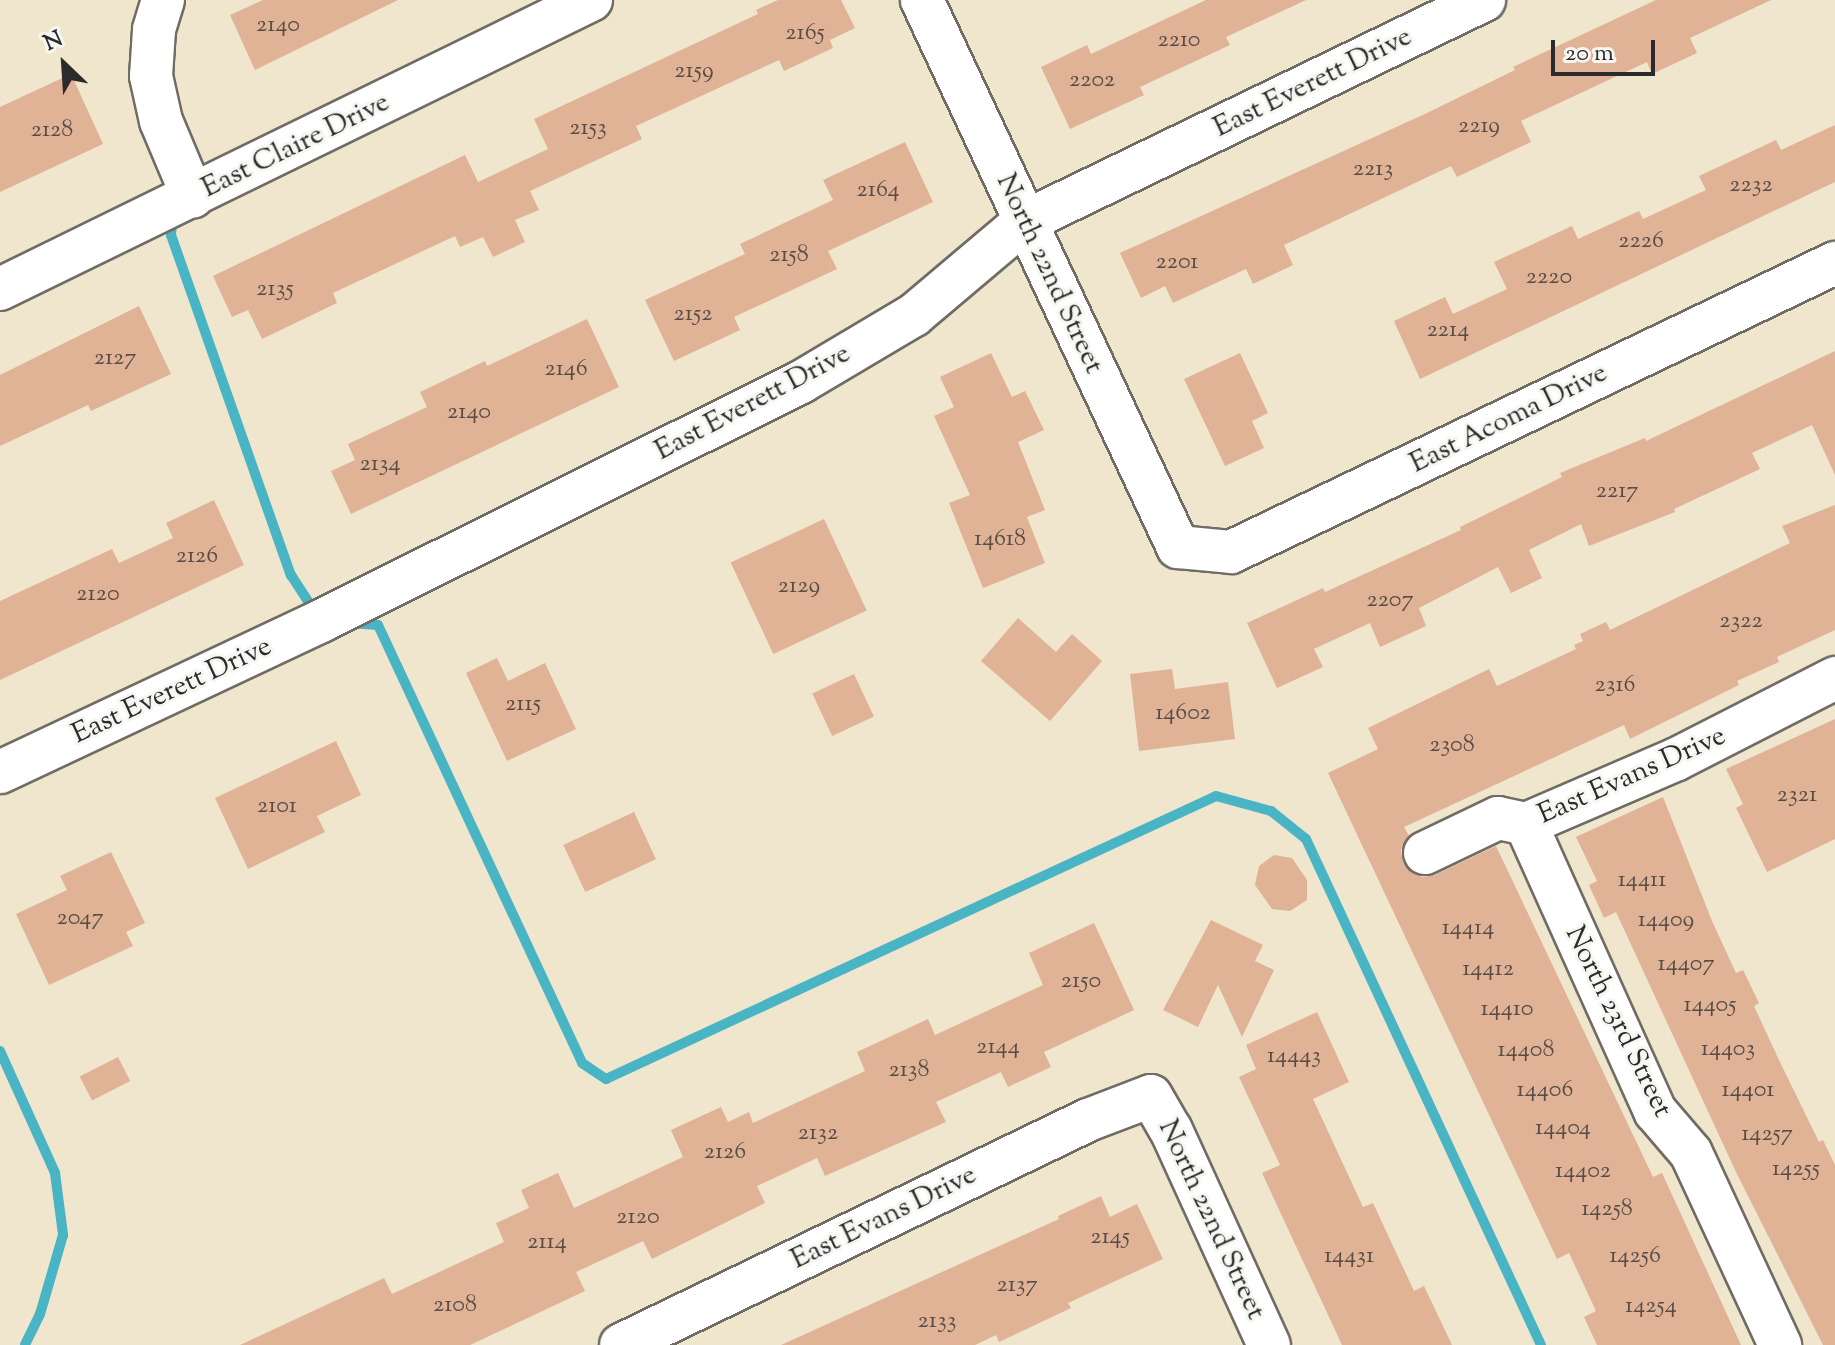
<!DOCTYPE html>
<style>
body{margin:0}
#map{position:relative;width:1835px;height:1345px;overflow:hidden;background:#efe6cd;font-family:"Sorts Mill Goudy",serif}
div>[style]{position:absolute}
.stream>*{height:10px;margin:-5px;padding:0 5px;transform-origin:5px;border-radius:5px;background:#48b4c4}
.building>*{inset:0;background:#e0b296;transform-origin:0 0}
.roads{filter:drop-shadow(2px 0 #706c64) drop-shadow(-2px 0 #706c64) drop-shadow(0 2px #706c64) drop-shadow(0 -2px #706c64)}
.minor>*{height:42px;margin:-21px;padding:0 21px;transform-origin:21px;border-radius:21px;background:#fff}
span{translate:-50% -50%;white-space:nowrap;text-align:center;line-height:1.15;-webkit-text-stroke:6px #f6f6f2;paint-order:stroke}
.number-label{font-size:24px;color:#584d46}
.number-label span{-webkit-text-stroke-width:0}
.street-label{font-size:28px;color:#2b2b2b}
.north{position:absolute;left:24px;top:24px;width:80px;height:80px;-webkit-text-stroke:6px #f6f6f2;paint-order:stroke;rotate:335deg;font-size:22px;font-weight:700;line-height:32px;text-align:center;color:#2b2b2b}
.north::after{content:'';display:block;margin:auto;width:28px;height:36px;background:#2b2b2b;clip-path:polygon(50% 0,100% 100%,50% 72%,0 100%)}
.scale{position:absolute;left:1551px;top:40px;width:104px;height:36px;box-sizing:border-box;border:4px solid #2b2b2b;border-top:0;padding-left:10px;font-size:24px;line-height:28px;white-space:nowrap;color:#2b2b2b;-webkit-text-stroke:6px #f6f6f2;paint-order:stroke}
</style>
<div id="map">
<div class="stream">
<i style="left:173px;top:215px;width:20px;rotate:96deg"></i>
<i style="left:171px;top:235px;width:361px;rotate:70.6deg"></i>
<i style="left:291px;top:575px;width:48px;rotate:57deg"></i>
<i style="left:349px;top:623px;width:29px;rotate:4deg"></i>
<i style="left:378px;top:625px;width:483px;rotate:65deg"></i>
<i style="left:582px;top:1063px;width:29px;rotate:34deg"></i>
<i style="left:606px;top:1079px;width:672px;rotate:-24.89deg"></i>
<i style="left:1216px;top:796px;width:57px;rotate:15.3deg"></i>
<i style="left:1271px;top:811px;width:45px;rotate:38.7deg"></i>
<i style="left:1306px;top:839px;width:558px;rotate:65.09deg"></i>
<i style="left:0;top:1051px;width:134px;rotate:65.7deg"></i>
<i style="left:55px;top:1173px;width:63px;rotate:82.6deg"></i>
<i style="left:63px;top:1235px;width:82px;rotate:106.2deg"></i>
<i style="left:40px;top:1314px;width:34px;rotate:116deg"></i>
</div>
<div class="building">
<i style="clip-path:polygon(263px 0,398px 0,255px 70px,230px 15px)"></i>
<i style="clip-path:polygon(778px 0,841px 0,855px 28px,830px 40px,833px 48px,784px 71px,779px 60px,636px 126px,642px 139px,530px 191px,539px 210px,515px 220px,525px 242px,493px 257px,483px 237px,460px 247px,455px 236px,333px 293px,337px 303px,262px 339px,248px 310px,232px 317px,213px 276px,465px 155px,478px 182px,548px 149px,534px 119px,758px 14px,756px 10px)"></i>
<i style="clip-path:polygon(1206px 0,1306px 0,1226px 37px,1230px 45px,1140px 87px,1144px 95px,1070px 129px,1041px 67px,1087px 45px,1091px 54px)"></i>
<i style="clip-path:polygon(1656px 0,1771px 0,1690px 38px,1697px 53px,1652px 74px,1647px 62px,1521px 121px,1531px 142px,1457px 177px,1451px 166px,1284px 245px,1293px 265px,1253px 284px,1246px 269px,1173px 303px,1165px 286px,1141px 298px,1120px 253px,1427px 113px,1515px 70px,1513px 67px)"></i>
<i style="clip-path:polygon(71px 74px,103px 144px,0 192px,0 107px)"></i>
<i style="clip-path:polygon(1835px 125px,1835px 182px,1420px 379px,1394px 321px,1445px 297px,1453px 314px,1507px 289px,1494px 262px,1572px 226px,1578px 239px,1639px 211px,1643px 219px,1706px 190px,1699px 176px,1776px 140px,1781px 150px)"></i>
<i style="clip-path:polygon(905px 142px,933px 202px,828px 251px,837px 269px,734px 317px,740px 330px,674px 361px,645px 300px,745px 254px,740px 244px,833px 200px,823px 180px)"></i>
<i style="clip-path:polygon(139px 306px,171px 374px,91px 411px,88px 405px,0 446px,0 375px)"></i>
<i style="clip-path:polygon(587px 319px,619px 387px,351px 514px,331px 471px,355px 460px,348px 444px,427px 407px,420px 392px,485px 361px,487px 366px)"></i>
<i style="clip-path:polygon(1835px 351px,1835px 475px,1812px 425px,1752px 453px,1760px 469px,1674px 509px,1675px 512px,1589px 546px,1581px 524px,1529px 550px,1542px 578px,1511px 593px,1498px 567px,1419px 608px,1426px 626px,1380px 647px,1370px 623px,1314px 649px,1323px 667px,1277px 688px,1247px 623px,1323px 588px,1325px 592px,1461px 530px,1460px 527px,1562px 477px,1560px 473px,1645px 438px,1646px 441px)"></i>
<i style="clip-path:polygon(991px 353px,1012px 397px,1025px 391px,1044px 430px,1018px 442px,1045px 510px,1027px 517px,1045px 563px,983px 588px,949px 503px,970px 495px,934px 416px,954px 407px,940px 377px)"></i>
<i style="clip-path:polygon(1240px 353px,1268px 413px,1252px 421px,1264px 448px,1225px 466px,1184px 379px)"></i>
<i style="clip-path:polygon(214px 500px,244px 565px,0 680px,0 601px,112px 549px,119px 563px,173px 538px,166px 523px)"></i>
<i style="clip-path:polygon(1835px 505px,1835px 630px,1777px 657px,1779px 662px,1737px 681px,1739px 685px,1630px 739px,1624px 725px,1404px 827px,1409px 836px,1401px 850px,1403px 863px,1411px 872px,1422px 877px,1435px 875px,1496px 846px,1653px 1177px,1662px 1173px,1741px 1345px,1597px 1345px,1584px 1317px,1596px 1311px,1569px 1253px,1557px 1259px,1328px 773px,1378px 749px,1368px 728px,1489px 669px,1497px 686px,1576px 649px,1574px 645px,1583px 641px,1580px 634px,1606px 622px,1610px 630px,1790px 543px,1782px 526px)"></i>
<i style="left:824px;top:519px;width:101px;height:103px;rotate:65deg"></i>
<i style="clip-path:polygon(1018px 618px,1056px 652px,1072px 634px,1102px 661px,1050px 721px,981px 661px)"></i>
<i style="clip-path:polygon(497px 658px,508px 681px,545px 663px,576px 729px,507px 761px,466px 673px)"></i>
<i style="clip-path:polygon(1172px 669px,1175px 689px,1228px 682px,1235px 739px,1139px 751px,1130px 674px)"></i>
<i style="left:854px;top:674px;width:47px;height:46px;rotate:65deg"></i>
<i style="clip-path:polygon(1835px 719px,1835px 839px,1767px 872px,1736px 808px,1743px 804px,1726px 769px)"></i>
<i style="clip-path:polygon(336px 741px,361px 795px,317px 816px,325px 832px,248px 869px,215px 798px)"></i>
<i style="clip-path:polygon(1663px 797px,1712px 921px,1736px 973px,1743px 970px,1759px 1003px,1754px 1006px,1778px 1058px,1819px 1142px,1823px 1140px,1835px 1165px,1835px 1345px,1823px 1345px,1735px 1170px,1616px 912px,1604px 918px,1589px 885px,1597px 881px,1576px 837px)"></i>
<i style="left:634px;top:812px;width:52px;height:78px;rotate:65deg"></i>
<i style="clip-path:polygon(111px 852px,145px 923px,126px 932px,133px 946px,49px 985px,16px 914px,67px 890px,60px 876px)"></i>
<i style="clip-path:polygon(1274px 855px,1292px 858px,1307px 880px,1307px 900px,1290px 911px,1272px 909px,1255px 885px,1259px 866px)"></i>
<i style="clip-path:polygon(1211px 920px,1263px 945px,1255px 961px,1274px 970px,1242px 1037px,1218px 985px,1198px 1027px,1163px 1010px)"></i>
<i style="clip-path:polygon(1094px 923px,1134px 1010px,1044px 1052px,1051px 1067px,1008px 1087px,1001px 1072px,936px 1102px,946px 1122px,825px 1176px,817px 1158px,757px 1186px,765px 1203px,652px 1259px,643px 1241px,576px 1272px,585px 1291px,470px 1345px,240px 1345px,384px 1278px,392px 1294px,504px 1242px,496px 1223px,529px 1208px,521px 1190px,558px 1173px,574px 1208px,683px 1157px,671px 1130px,721px 1107px,728px 1122px,749px 1112px,753px 1123px,865px 1071px,857px 1052px,928px 1019px,935px 1035px,1043px 985px,1029px 953px)"></i>
<i style="clip-path:polygon(1317px 1012px,1349px 1082px,1313px 1099px,1363px 1207px,1373px 1203px,1414px 1291px,1424px 1286px,1452px 1345px,1342px 1345px,1262px 1173px,1280px 1165px,1239px 1077px,1256px 1069px,1246px 1045px)"></i>
<i style="left:118px;top:1057px;width:27px;height:43px;rotate:63deg"></i>
<i style="clip-path:polygon(1101px 1196px,1110px 1217px,1137px 1204px,1163px 1259px,1068px 1303px,1071px 1308px,999px 1342px,996px 1335px,975px 1345px,781px 1345px,1059px 1219px,1058px 1216px)"></i>
</div>
<div class="roads">
<div class="minor">
<i style="left:163px;top:0;width:31px;rotate:107deg"></i>
<i style="left:154px;top:30px;width:46px;rotate:93.7deg"></i>
<i style="left:151px;top:76px;width:46px;rotate:77.5deg"></i>
<i style="left:161px;top:121px;width:82px;rotate:67.2deg"></i>
<i style="left:922px;top:0;width:604px;rotate:64.92deg"></i>
<i style="left:1178px;top:547px;width:53px;rotate:5.4deg"></i>
<i style="left:1231px;top:552px;width:670px;rotate:-25.57deg"></i>
<i style="left:0;top:289px;width:658px;rotate:-26.06deg"></i>
<i style="left:0;top:772px;width:355px;rotate:-25.2deg"></i>
<i style="left:321px;top:621px;width:536px;rotate:-26.47deg"></i>
<i style="left:801px;top:382px;width:131px;rotate:-30.7deg"></i>
<i style="left:914px;top:315px;width:144px;rotate:-40.2deg"></i>
<i style="left:1024px;top:222px;width:511px;rotate:-25.76deg"></i>
<i style="left:1526px;top:824px;width:315px;rotate:65.8deg"></i>
<i style="left:1655px;top:1111px;width:55px;rotate:49.4deg"></i>
<i style="left:1691px;top:1153px;width:212px;rotate:65.1deg"></i>
<i style="left:1425px;top:853px;width:81px;rotate:-25.6deg"></i>
<i style="left:1498px;top:818px;width:29px;rotate:12deg"></i>
<i style="left:1526px;top:824px;width:164px;rotate:-23.3deg"></i>
<i style="left:1677px;top:759px;width:178px;rotate:-27.1deg"></i>
<i style="left:621px;top:1345px;width:518px;rotate:-25.72deg"></i>
<i style="left:1088px;top:1120px;width:67px;rotate:-20.9deg"></i>
<i style="left:1151px;top:1096px;width:39px;rotate:60deg"></i>
<i style="left:1171px;top:1130px;width:236px;rotate:65.5deg"></i>
</div>
</div>
<div class="number-label">
<span style="left:278px;top:26px">2140</span>
<span style="left:805px;top:34px">2165</span>
<span style="left:1179px;top:41px">2210</span>
<span style="left:694px;top:72px">2159</span>
<span style="left:1092px;top:81px">2202</span>
<span style="left:1479px;top:127px">2219</span>
<span style="left:588px;top:129px">2153</span>
<span style="left:52px;top:131px">2128</span>
<span style="left:1373px;top:170px">2213</span>
<span style="left:1751px;top:186px">2232</span>
<span style="left:878px;top:191px">2164</span>
<span style="left:1641px;top:242px">2226</span>
<span style="left:789px;top:256px">2158</span>
<span style="left:1177px;top:263px">2201</span>
<span style="left:1549px;top:278px">2220</span>
<span style="left:275px;top:290px">2135</span>
<span style="left:693px;top:315px">2152</span>
<span style="left:1448px;top:331px">2214</span>
<span style="left:115px;top:359px">2127</span>
<span style="left:566px;top:370px">2146</span>
<span style="left:469px;top:413px">2140</span>
<span style="left:380px;top:465px">2134</span>
<span style="left:1617px;top:492px">2217</span>
<span style="left:1000px;top:540px">14618</span>
<span style="left:197px;top:557px">2126</span>
<span style="left:799px;top:587px">2129</span>
<span style="left:98px;top:595px">2120</span>
<span style="left:1390px;top:601px">2207</span>
<span style="left:1741px;top:622px">2322</span>
<span style="left:1615px;top:686px">2316</span>
<span style="left:523px;top:705px">2115</span>
<span style="left:1183px;top:714px">14602</span>
<span style="left:1452px;top:746px">2308</span>
<span style="left:1797px;top:796px">2321</span>
<span style="left:277px;top:807px">2101</span>
<span style="left:1642px;top:881px">14411</span>
<span style="left:80px;top:919px">2047</span>
<span style="left:1666px;top:921px">14409</span>
<span style="left:1468px;top:929px">14414</span>
<span style="left:1686px;top:965px">14407</span>
<span style="left:1488px;top:970px">14412</span>
<span style="left:1081px;top:982px">2150</span>
<span style="left:1710px;top:1006px">14405</span>
<span style="left:1507px;top:1010px">14410</span>
<span style="left:998px;top:1048px">2144</span>
<span style="left:1728px;top:1050px">14403</span>
<span style="left:1526px;top:1051px">14408</span>
<span style="left:1294px;top:1057px">14443</span>
<span style="left:909px;top:1071px">2138</span>
<span style="left:1545px;top:1091px">14406</span>
<span style="left:1748px;top:1091px">14401</span>
<span style="left:1563px;top:1129px">14404</span>
<span style="left:818px;top:1134px">2132</span>
<span style="left:1767px;top:1135px">14257</span>
<span style="left:725px;top:1153px">2126</span>
<span style="left:1796px;top:1170px">14255</span>
<span style="left:1583px;top:1172px">14402</span>
<span style="left:1607px;top:1210px">14258</span>
<span style="left:638px;top:1218px">2120</span>
<span style="left:1110px;top:1238px">2145</span>
<span style="left:547px;top:1243px">2114</span>
<span style="left:1349px;top:1257px">14431</span>
<span style="left:1635px;top:1257px">14256</span>
<span style="left:1017px;top:1286px">2137</span>
<span style="left:455px;top:1306px">2108</span>
<span style="left:1651px;top:1307px">14254</span>
<span style="left:937px;top:1322px">2133</span>
</div>
<div class="street-label">
<span style="left:1313px;top:83px;rotate:-26deg">East Everett Drive</span>
<span style="left:296px;top:146px;rotate:-26deg">East Claire Drive</span>
<span style="left:1049px;top:274px;rotate:65deg">North 22nd Street</span>
<span style="left:753px;top:403px;rotate:-28deg">East Everett Drive</span>
<span style="left:1509px;top:419px;rotate:-26deg">East Acoma Drive</span>
<span style="left:172px;top:691px;rotate:-25deg">East Everett Drive</span>
<span style="left:1632px;top:776px;rotate:-24deg">East Evans Drive</span>
<span style="left:1618px;top:1022px;rotate:64deg">North 23rd Street</span>
<span style="left:884px;top:1218px;rotate:-26deg">East Evans Drive</span>
<span style="left:1211px;top:1220px;rotate:65deg">North 22nd Street</span>
</div>
<div class="north">N</div>
<div class="scale">20 m</div>
</div>
